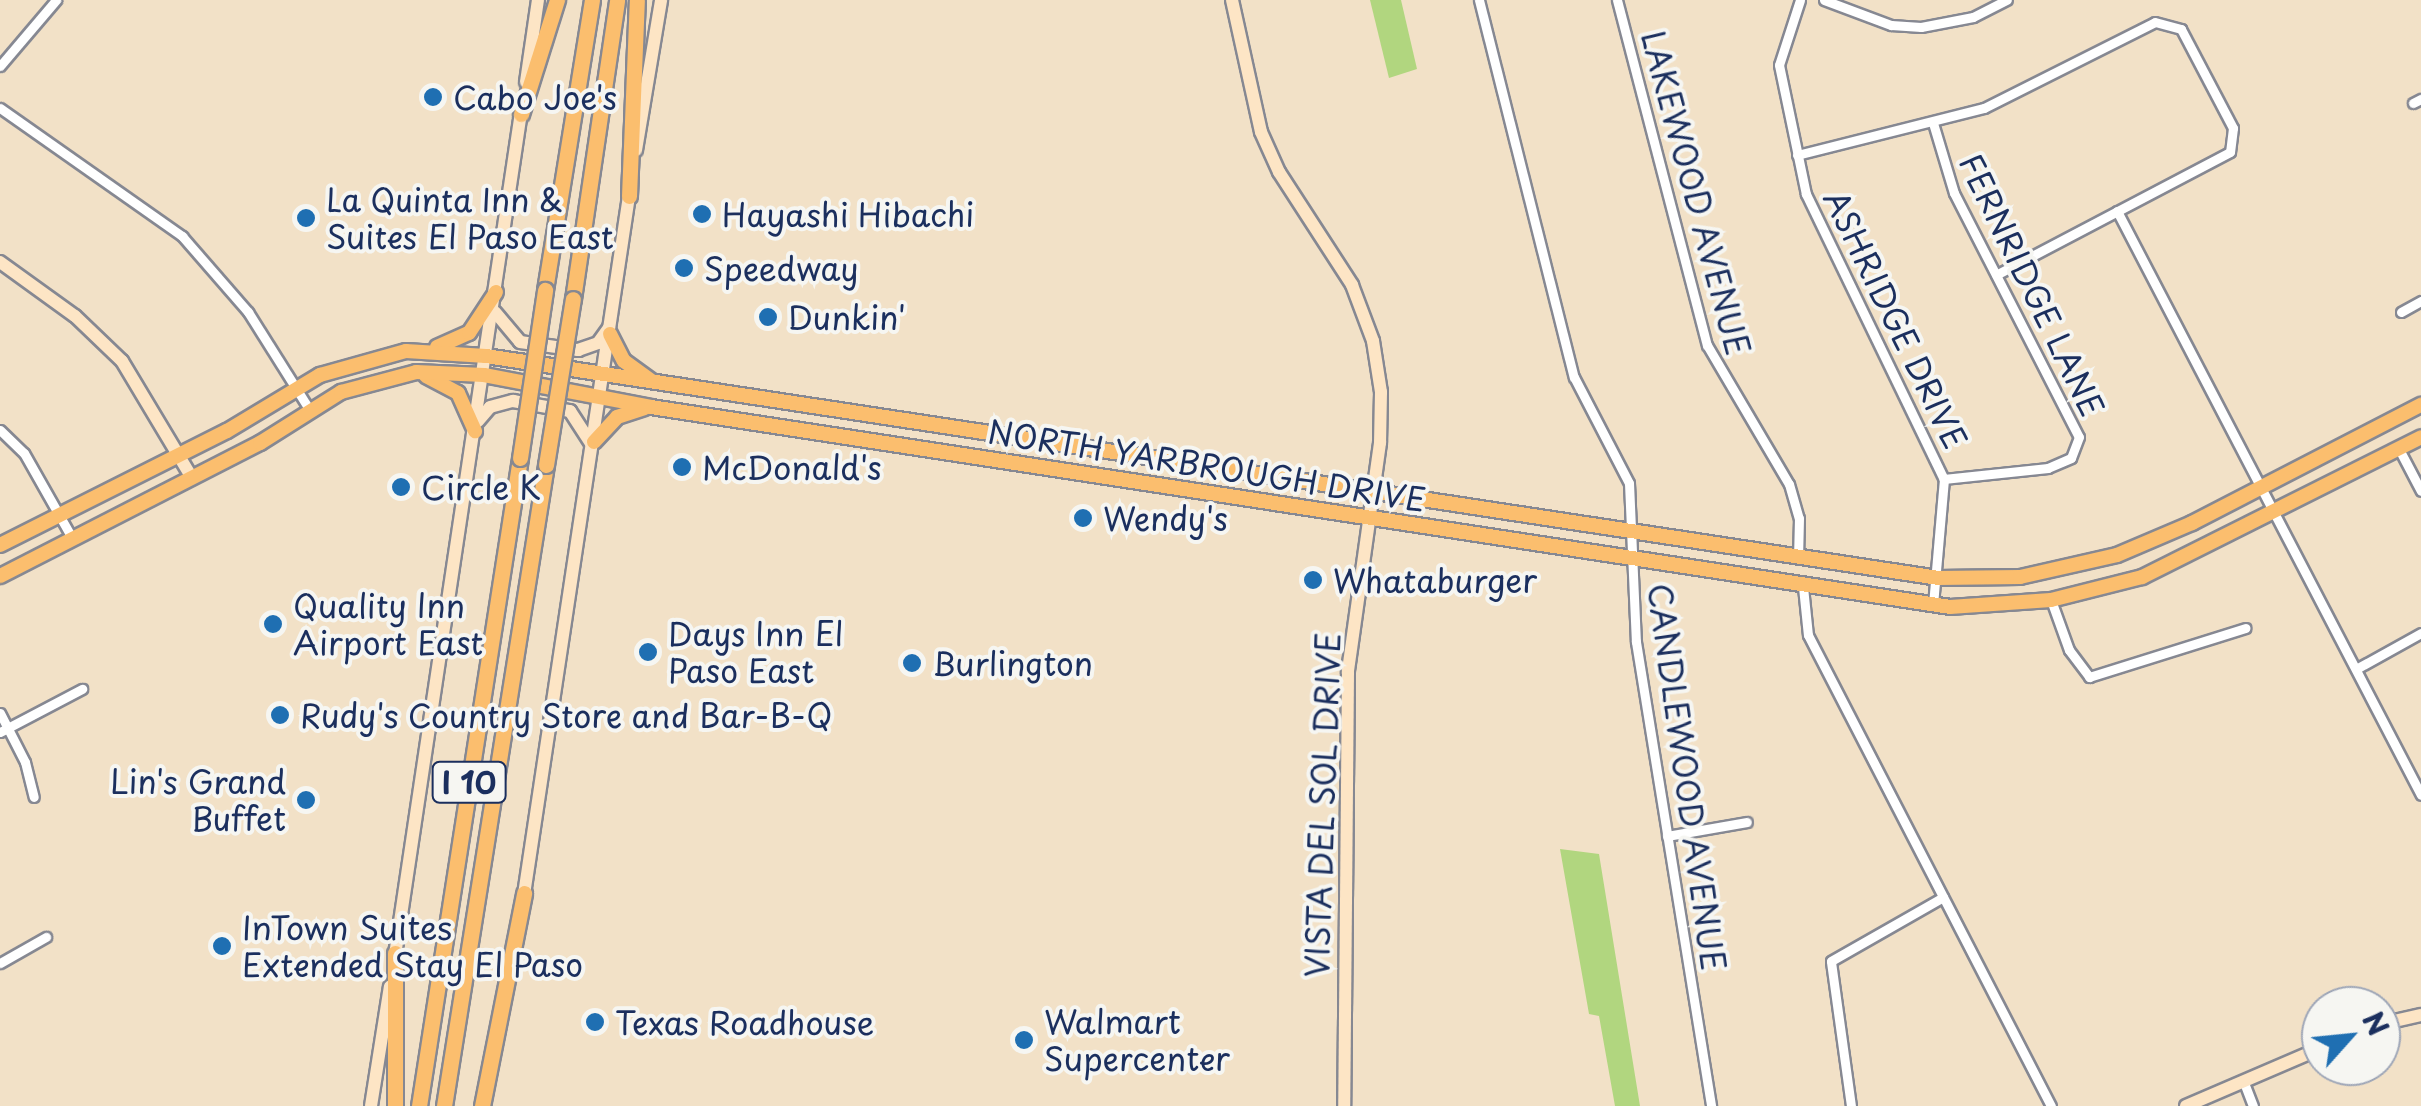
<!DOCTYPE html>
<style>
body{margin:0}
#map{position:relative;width:2421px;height:1106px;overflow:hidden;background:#f2e1c7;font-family:"Playpen Sans",sans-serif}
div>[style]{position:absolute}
.green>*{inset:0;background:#b1d67f}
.roads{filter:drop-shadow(2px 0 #868892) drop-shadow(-2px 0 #868892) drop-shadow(0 2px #868892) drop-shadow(0 -2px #868892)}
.street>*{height:9px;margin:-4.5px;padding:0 4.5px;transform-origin:4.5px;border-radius:4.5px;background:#fff}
.secondary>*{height:12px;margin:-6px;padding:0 6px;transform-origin:6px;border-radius:6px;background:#fde5c5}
.primary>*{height:14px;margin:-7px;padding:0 7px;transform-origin:7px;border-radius:7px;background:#fbbe6e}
.highway>*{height:15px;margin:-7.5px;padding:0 7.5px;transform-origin:7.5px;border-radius:7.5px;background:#fbbe6e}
.bridges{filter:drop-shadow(2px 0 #868892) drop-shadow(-2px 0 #868892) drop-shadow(0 2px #868892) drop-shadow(0 -2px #868892)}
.highway-bridge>*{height:15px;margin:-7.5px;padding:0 7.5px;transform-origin:7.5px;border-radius:7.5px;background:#fbbe6e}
.dots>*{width:28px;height:28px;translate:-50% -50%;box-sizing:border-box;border:5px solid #f6f6f2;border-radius:50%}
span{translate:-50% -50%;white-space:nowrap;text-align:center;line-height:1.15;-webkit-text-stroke:8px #f6f6f2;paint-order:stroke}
.shield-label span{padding:2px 8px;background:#f6f6f2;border:2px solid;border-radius:8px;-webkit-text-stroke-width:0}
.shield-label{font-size:30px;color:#1b2f5e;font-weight:700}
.poi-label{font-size:32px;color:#1b2f5e}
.left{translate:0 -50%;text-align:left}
.right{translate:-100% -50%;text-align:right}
.street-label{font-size:32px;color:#1b2f5e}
.north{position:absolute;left:2301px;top:986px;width:100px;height:100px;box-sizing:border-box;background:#f6f6f2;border:2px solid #9ea6b7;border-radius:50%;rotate:63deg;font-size:28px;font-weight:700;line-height:40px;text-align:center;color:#1b2f5e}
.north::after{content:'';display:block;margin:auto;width:35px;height:45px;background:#1f6fb2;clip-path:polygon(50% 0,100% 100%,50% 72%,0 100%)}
</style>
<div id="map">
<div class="green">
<i style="clip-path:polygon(1370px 0,1401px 0,1417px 69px,1389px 78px)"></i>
<i style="clip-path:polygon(1560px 849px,1599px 854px,1640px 1106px,1615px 1106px,1599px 1016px,1589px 1014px)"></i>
</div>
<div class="roads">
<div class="street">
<i style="left:1479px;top:0;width:389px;rotate:75.9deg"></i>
<i style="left:1574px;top:377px;width:119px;rotate:62.6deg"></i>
<i style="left:1629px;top:483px;width:159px;rotate:87.5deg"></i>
<i style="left:1636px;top:642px;width:470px;rotate:80.8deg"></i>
<i style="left:1617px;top:0;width:357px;rotate:75.4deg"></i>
<i style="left:1707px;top:345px;width:161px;rotate:59.5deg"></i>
<i style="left:1789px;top:484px;width:35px;rotate:74deg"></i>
<i style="left:1799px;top:518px;width:40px;rotate:91.4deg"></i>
<i style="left:1800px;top:0;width:68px;rotate:107.9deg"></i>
<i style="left:1779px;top:65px;width:132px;rotate:78.2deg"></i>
<i style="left:1806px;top:194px;width:317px;rotate:64.2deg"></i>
<i style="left:1944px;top:479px;width:126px;rotate:95deg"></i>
<i style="left:1824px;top:0;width:72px;rotate:20.5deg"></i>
<i style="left:1891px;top:25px;width:30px;rotate:4deg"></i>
<i style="left:1921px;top:27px;width:53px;rotate:-10.9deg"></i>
<i style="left:1973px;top:17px;width:38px;rotate:-27deg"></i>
<i style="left:0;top:66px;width:87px;rotate:-49.7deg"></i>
<i style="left:2413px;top:103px;width:9px;rotate:-27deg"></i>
<i style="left:0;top:108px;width:223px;rotate:35.1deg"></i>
<i style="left:182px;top:236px;width:101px;rotate:49deg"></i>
<i style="left:248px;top:312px;width:115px;rotate:57.8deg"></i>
<i style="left:1933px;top:123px;width:73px;rotate:73.3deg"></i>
<i style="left:1954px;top:193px;width:274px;rotate:62.9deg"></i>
<i style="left:2079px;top:437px;width:22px;rotate:111deg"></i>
<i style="left:2071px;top:458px;width:25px;rotate:157deg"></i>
<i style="left:2048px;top:468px;width:105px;rotate:174deg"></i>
<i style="left:1797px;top:155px;width:193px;rotate:-14.1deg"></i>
<i style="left:1984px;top:108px;width:191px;rotate:-26.7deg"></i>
<i style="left:2155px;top:22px;width:27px;rotate:15deg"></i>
<i style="left:2181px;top:29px;width:112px;rotate:62.3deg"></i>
<i style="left:2233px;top:128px;width:24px;rotate:97deg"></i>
<i style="left:2230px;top:152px;width:264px;rotate:152.3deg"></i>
<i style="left:2117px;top:211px;width:658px;rotate:62.5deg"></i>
<i style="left:2401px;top:312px;width:23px;rotate:-29deg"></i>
<i style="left:0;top:430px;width:33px;rotate:44deg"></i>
<i style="left:24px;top:453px;width:98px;rotate:60.5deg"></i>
<i style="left:2399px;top:449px;width:47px;rotate:62.4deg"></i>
<i style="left:1803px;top:587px;width:48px;rotate:84.1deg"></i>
<i style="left:1808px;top:635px;width:530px;rotate:62.71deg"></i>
<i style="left:2051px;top:600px;width:53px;rotate:70.2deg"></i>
<i style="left:2069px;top:650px;width:34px;rotate:53deg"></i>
<i style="left:2089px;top:677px;width:164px;rotate:-17.4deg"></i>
<i style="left:2356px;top:669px;width:74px;rotate:-29deg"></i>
<i style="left:0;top:713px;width:55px;rotate:63deg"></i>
<i style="left:25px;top:762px;width:36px;rotate:76deg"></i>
<i style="left:0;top:732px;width:93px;rotate:-27.7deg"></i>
<i style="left:1667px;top:836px;width:81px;rotate:-9.9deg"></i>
<i style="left:0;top:963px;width:53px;rotate:-29.5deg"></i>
<i style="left:2243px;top:1080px;width:28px;rotate:69deg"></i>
<i style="left:1851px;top:1106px;width:146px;rotate:-97.9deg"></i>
<i style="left:1831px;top:961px;width:129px;rotate:-29.7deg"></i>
</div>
<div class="secondary">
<i style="left:1232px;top:0;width:135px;rotate:77.6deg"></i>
<i style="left:1261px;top:132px;width:44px;rotate:65.8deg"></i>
<i style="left:1279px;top:172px;width:135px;rotate:57.1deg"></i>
<i style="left:1352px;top:285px;width:60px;rotate:69.4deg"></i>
<i style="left:1373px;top:341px;width:52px;rotate:81.1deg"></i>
<i style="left:1381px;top:392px;width:51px;rotate:91.1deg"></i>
<i style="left:1380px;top:443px;width:231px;rotate:98deg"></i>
<i style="left:1348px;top:672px;width:434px;rotate:90.5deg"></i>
<i style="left:526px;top:82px;width:83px;rotate:-81.7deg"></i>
<i style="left:636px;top:150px;width:152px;rotate:-80.5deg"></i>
<i style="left:0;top:262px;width:92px;rotate:35.8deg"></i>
<i style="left:75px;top:316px;width:65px;rotate:43.8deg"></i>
<i style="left:122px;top:361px;width:136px;rotate:59.1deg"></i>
<i style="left:495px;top:312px;width:39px;rotate:50deg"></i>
<i style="left:520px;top:342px;width:59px;rotate:7.9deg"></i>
<i style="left:578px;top:350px;width:21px;rotate:-19deg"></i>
<i style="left:598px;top:343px;width:19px;rotate:-54deg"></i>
<i style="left:478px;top:421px;width:18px;rotate:-49deg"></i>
<i style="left:490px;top:407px;width:24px;rotate:-15deg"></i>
<i style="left:513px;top:401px;width:58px;rotate:10deg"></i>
<i style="left:570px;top:411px;width:38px;rotate:57deg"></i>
<i style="left:523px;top:901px;width:720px;rotate:-81.45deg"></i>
<i style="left:394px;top:962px;width:866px;rotate:-81.5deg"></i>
<i style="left:2381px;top:1024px;width:41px;rotate:-12.7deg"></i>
<i style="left:371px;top:1106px;width:121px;rotate:-81deg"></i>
<i style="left:2186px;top:1106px;width:147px;rotate:-23.2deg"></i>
</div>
<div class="primary">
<i style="left:610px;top:334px;width:30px;rotate:63deg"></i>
<i style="left:624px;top:361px;width:34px;rotate:36deg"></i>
<i style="left:437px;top:347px;width:35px;rotate:-24deg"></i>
<i style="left:469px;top:333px;width:49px;rotate:-56.6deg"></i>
<i style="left:426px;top:376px;width:36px;rotate:28deg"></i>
<i style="left:458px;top:393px;width:42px;rotate:65.9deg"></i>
<i style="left:594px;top:442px;width:34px;rotate:-47deg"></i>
<i style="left:617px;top:417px;width:29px;rotate:-18deg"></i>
<i style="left:0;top:545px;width:254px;rotate:-26.7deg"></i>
<i style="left:227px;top:431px;width:109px;rotate:-31.1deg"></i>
<i style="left:320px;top:375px;width:89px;rotate:-15.6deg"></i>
<i style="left:406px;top:351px;width:80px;rotate:3.6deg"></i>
<i style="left:486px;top:356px;width:1469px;rotate:8.69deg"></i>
<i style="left:1938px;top:578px;width:82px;rotate:-0.7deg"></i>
<i style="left:2020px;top:577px;width:99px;rotate:-12.8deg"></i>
<i style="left:2117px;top:555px;width:82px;rotate:-23.1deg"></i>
<i style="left:2192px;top:523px;width:258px;rotate:-27.3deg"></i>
<i style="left:0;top:576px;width:292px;rotate:-27.1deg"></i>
<i style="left:260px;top:443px;width:96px;rotate:-32.2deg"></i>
<i style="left:341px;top:392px;width:78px;rotate:-14.9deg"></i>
<i style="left:416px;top:372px;width:68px;rotate:2.5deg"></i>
<i style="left:484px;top:375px;width:170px;rotate:10.8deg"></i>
<i style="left:651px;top:407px;width:1314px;rotate:8.75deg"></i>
<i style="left:1950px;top:607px;width:101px;rotate:-4deg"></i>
<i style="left:2051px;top:600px;width:94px;rotate:-14.2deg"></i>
<i style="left:2142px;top:577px;width:312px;rotate:-26.6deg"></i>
</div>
<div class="highway">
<i style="left:521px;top:114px;width:120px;rotate:-72.5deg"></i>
<i style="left:629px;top:196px;width:196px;rotate:-87.7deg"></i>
<i style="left:545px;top:290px;width:294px;rotate:-80.8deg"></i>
<i style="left:573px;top:299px;width:302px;rotate:-81.6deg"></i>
<i style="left:395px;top:1106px;width:153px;rotate:-90deg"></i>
<i style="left:419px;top:1106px;width:656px;rotate:-81.14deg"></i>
<i style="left:444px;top:1106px;width:649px;rotate:-80.96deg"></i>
<i style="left:482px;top:1106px;width:217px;rotate:-78.8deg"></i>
</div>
</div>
<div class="bridges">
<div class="highway-bridge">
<i style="left:520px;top:458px;width:170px;rotate:-81.5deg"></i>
<i style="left:546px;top:465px;width:168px;rotate:-80.8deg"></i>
</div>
</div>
<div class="dots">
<i style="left:433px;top:97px;background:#1f6fb2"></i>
<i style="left:702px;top:214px;background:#1f6fb2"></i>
<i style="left:306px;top:218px;background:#1f6fb2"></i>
<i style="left:684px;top:268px;background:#1f6fb2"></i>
<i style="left:768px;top:317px;background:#1f6fb2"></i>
<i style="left:682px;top:467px;background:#1f6fb2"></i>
<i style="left:401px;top:487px;background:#1f6fb2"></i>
<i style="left:1083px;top:518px;background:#1f6fb2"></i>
<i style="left:1313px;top:580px;background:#1f6fb2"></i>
<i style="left:273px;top:624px;background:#1f6fb2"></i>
<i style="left:648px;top:652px;background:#1f6fb2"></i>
<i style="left:912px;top:663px;background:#1f6fb2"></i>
<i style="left:280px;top:715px;background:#1f6fb2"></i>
<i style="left:306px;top:800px;background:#1f6fb2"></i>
<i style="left:222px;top:946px;background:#1f6fb2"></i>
<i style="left:595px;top:1022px;background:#1f6fb2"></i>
<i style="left:1024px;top:1040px;background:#1f6fb2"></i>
</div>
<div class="shield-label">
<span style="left:469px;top:782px">I 10</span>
</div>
<div class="poi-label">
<span class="left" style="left:453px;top:97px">Cabo Joe's</span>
<span class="left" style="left:326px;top:218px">La Quinta Inn &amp;<br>Suites El Paso East</span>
<span class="left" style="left:722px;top:214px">Hayashi Hibachi</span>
<span class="left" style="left:704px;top:268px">Speedway</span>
<span class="left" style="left:788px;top:317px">Dunkin'</span>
<span class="left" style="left:702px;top:467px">McDonald's</span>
<span class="left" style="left:421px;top:487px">Circle K</span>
<span class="left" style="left:1103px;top:518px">Wendy's</span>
<span class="left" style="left:1333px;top:580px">Whataburger</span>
<span class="left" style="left:293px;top:624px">Quality Inn<br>Airport East</span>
<span class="left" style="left:668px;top:652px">Days Inn El<br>Paso East</span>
<span class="left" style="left:932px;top:663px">Burlington</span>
<span class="left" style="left:300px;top:715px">Rudy's Country Store and Bar-B-Q</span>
<span class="right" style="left:286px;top:800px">Lin's Grand<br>Buffet</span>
<span class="left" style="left:242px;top:946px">InTown Suites<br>Extended Stay El Paso</span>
<span class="left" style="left:615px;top:1022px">Texas Roadhouse</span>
<span class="left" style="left:1044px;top:1040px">Walmart<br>Supercenter</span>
</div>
<div class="street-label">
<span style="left:1696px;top:193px;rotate:75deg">LAKEWOOD AVENUE</span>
<span style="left:2032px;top:285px;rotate:64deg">FERNRIDGE LANE</span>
<span style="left:1896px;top:319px;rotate:64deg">ASHRIDGE DRIVE</span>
<span style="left:1207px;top:465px;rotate:9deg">NORTH YARBROUGH DRIVE</span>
<span style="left:1687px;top:777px;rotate:82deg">CANDLEWOOD AVENUE</span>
<span style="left:1322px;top:805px;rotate:-88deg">VISTA DEL SOL DRIVE</span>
</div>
<div class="north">N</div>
</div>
